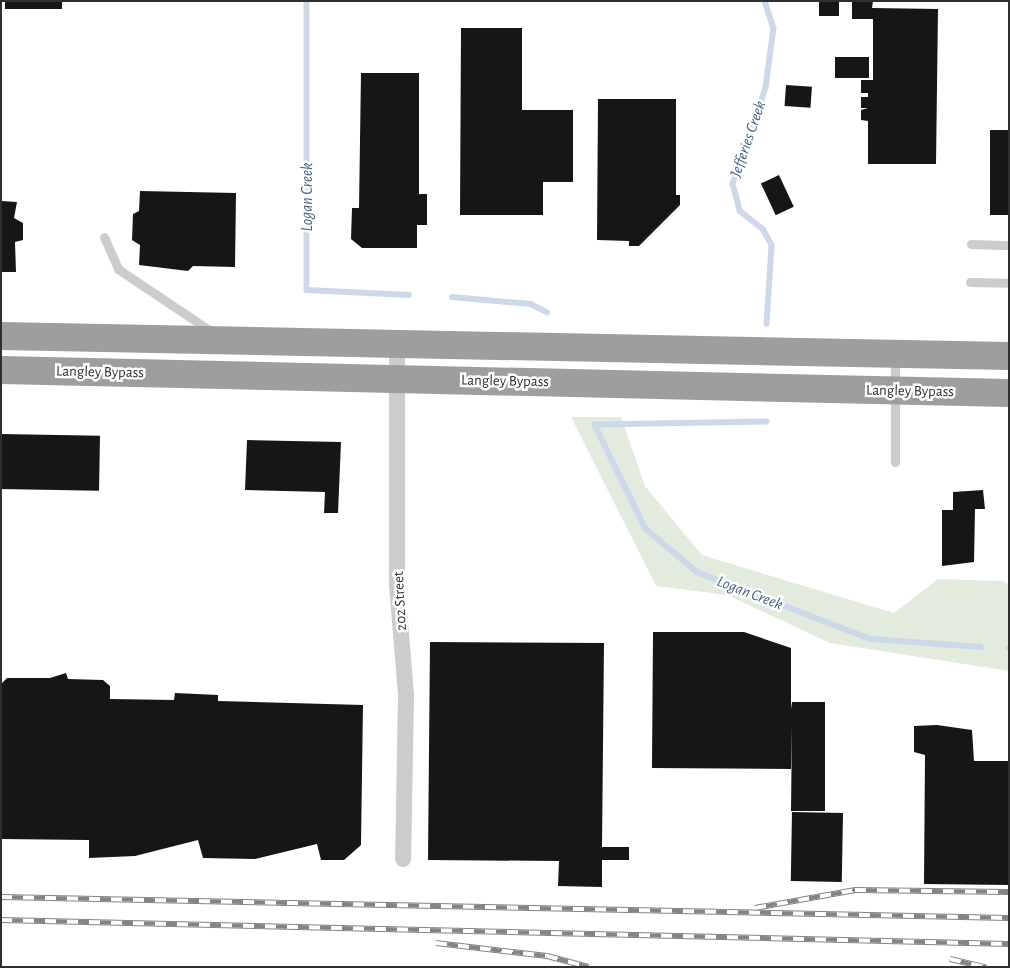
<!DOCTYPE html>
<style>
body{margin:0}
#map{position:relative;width:1010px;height:968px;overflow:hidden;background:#fff;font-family:"Alegreya Sans",sans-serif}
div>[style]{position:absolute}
.green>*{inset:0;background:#e3ebde}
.stream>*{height:5.5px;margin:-2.75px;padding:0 2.75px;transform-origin:2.75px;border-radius:2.75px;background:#ccd9e9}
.building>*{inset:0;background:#161616;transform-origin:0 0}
.service>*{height:9px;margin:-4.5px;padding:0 4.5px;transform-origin:4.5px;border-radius:4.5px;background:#ccc}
.minor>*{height:16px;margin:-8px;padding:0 8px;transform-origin:8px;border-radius:8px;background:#ccc}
.trunk>*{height:28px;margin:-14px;padding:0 14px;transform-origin:14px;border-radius:14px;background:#9e9e9e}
.rail>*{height:5.5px;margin-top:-2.75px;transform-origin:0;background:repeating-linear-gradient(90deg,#fff 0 11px,#848484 0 22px);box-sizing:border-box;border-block:1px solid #848484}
span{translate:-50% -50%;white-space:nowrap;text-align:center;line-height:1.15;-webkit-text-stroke:5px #fff;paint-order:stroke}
.street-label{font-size:15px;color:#2f2f2f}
.water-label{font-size:16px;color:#43648b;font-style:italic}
.frame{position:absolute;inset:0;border:2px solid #2f2f2f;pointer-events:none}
</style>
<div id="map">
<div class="green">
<i style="clip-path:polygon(571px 417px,621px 417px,645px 486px,702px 555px,894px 613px,938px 579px,1003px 581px,1009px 585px,1009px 671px,830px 643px,727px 595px,656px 586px)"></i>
</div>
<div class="stream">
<i style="left:307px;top:1px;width:289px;rotate:90deg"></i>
<i style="left:307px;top:290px;width:102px;rotate:2.8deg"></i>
<i style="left:765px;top:1px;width:28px;rotate:72deg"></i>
<i style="left:774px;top:28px;width:61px;rotate:97.6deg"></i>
<i style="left:766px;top:88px;width:102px;rotate:109deg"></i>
<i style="left:733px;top:184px;width:28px;rotate:75deg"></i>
<i style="left:740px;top:211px;width:29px;rotate:38deg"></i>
<i style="left:763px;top:229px;width:18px;rotate:61deg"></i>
<i style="left:772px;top:245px;width:79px;rotate:93.6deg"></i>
<i style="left:452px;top:297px;width:79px;rotate:5.1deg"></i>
<i style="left:531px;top:304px;width:18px;rotate:27deg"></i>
<i style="left:767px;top:422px;width:172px;rotate:179deg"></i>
<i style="left:595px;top:425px;width:116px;rotate:63.9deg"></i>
<i style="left:646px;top:529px;width:67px;rotate:40.1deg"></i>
<i style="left:697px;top:572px;width:186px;rotate:21.1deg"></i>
<i style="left:871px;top:639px;width:110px;rotate:4.2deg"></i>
<i style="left:1008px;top:648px;width:1px"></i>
</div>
<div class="building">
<i style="left:5px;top:1px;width:57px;height:8px"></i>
<i style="left:819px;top:1px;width:20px;height:15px"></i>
<i style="clip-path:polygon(852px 1px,873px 1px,872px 8px,938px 9px,936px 164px,868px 164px,868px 121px,861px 120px,861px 110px,868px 108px,861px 108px,861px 97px,868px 97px,868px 93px,861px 93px,861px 80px,873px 80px,873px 19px,852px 19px)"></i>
<i style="clip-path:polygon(461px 28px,522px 28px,522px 110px,573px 110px,573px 182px,543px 182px,543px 215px,460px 215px)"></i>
<i style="left:835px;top:57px;width:34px;height:21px"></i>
<i style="clip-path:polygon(361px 73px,419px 73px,419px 194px,427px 194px,427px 225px,417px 225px,417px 248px,362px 248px,351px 239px,352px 208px,359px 208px)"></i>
<i style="left:786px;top:85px;width:26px;height:21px;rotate:4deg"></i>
<i style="clip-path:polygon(598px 99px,676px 99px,676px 195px,680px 195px,680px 205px,639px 246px,629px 246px,629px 241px,597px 240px)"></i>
<i style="left:990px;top:130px;width:19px;height:85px"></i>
<i style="left:779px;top:175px;width:35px;height:20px;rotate:65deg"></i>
<i style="clip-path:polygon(140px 191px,236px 193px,235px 267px,193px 266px,188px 271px,139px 265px,140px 245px,132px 240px,133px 214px,139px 211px)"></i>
<i style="clip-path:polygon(1px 201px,17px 202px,14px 218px,23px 223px,23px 240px,15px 242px,16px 272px,1px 272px)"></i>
<i style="left:1px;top:434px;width:99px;height:55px;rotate:1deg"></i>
<i style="clip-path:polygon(247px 440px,341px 442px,338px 513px,324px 513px,325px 492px,245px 490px)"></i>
<i style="clip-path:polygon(983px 490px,985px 509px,975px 509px,974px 562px,942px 566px,942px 510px,953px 510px,953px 492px)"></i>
<i style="clip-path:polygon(653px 632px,744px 632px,791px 648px,791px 709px,792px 702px,825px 702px,825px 811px,791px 811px,792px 725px,791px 769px,652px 768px)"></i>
<i style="clip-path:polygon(430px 642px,604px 643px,602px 847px,629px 847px,629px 860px,602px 860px,602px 887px,558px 886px,559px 861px,428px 860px)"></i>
<i style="clip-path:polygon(66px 673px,68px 679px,103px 680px,110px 686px,110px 699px,174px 700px,175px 693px,218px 695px,218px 701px,363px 705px,361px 845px,344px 860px,321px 860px,317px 844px,255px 859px,203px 858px,198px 840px,135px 856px,89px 858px,89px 840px,1px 839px,1px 684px,7px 678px,50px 678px)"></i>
<i style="clip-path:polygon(937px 725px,972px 730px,974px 761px,1009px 761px,1009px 885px,924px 884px,925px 755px,914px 752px,914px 726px)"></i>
<i style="left:792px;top:812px;width:51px;height:69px;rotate:1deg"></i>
</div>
<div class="service">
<i style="left:104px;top:237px;width:35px;rotate:66deg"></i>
<i style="left:118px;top:269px;width:110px;rotate:33.8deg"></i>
<i style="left:971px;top:244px;width:38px;rotate:2deg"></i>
<i style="left:970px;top:282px;width:39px;rotate:1deg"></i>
<i style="left:895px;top:358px;width:104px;rotate:90deg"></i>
</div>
<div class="minor">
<i style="left:397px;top:342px;width:243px;rotate:90deg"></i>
<i style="left:397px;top:585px;width:109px;rotate:85.3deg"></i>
<i style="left:406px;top:694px;width:165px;rotate:91deg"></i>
</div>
<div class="trunk">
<i style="left:1px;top:336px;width:1008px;rotate:1.14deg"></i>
<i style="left:1px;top:370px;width:1008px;rotate:1.31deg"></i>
</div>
<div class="rail">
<i style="left:1px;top:897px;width:1008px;rotate:1.19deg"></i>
<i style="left:755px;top:908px;width:102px;rotate:-10.2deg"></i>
<i style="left:855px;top:890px;width:154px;rotate:0.7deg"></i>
<i style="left:1px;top:920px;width:1008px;rotate:1.36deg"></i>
<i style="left:436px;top:943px;width:112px;rotate:6.7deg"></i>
<i style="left:547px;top:956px;width:43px;rotate:14.7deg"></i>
<i style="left:950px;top:959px;width:37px;rotate:13deg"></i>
</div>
<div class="street-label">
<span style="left:100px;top:372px;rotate:1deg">Langley Bypass</span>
<span style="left:505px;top:381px;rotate:1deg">Langley Bypass</span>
<span style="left:910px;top:391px;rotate:1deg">Langley Bypass</span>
<span style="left:400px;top:601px;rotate:-93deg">202 Street</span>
</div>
<div class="water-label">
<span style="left:748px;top:139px;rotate:-71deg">Jefferies Creek</span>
<span style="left:307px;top:197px;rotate:-90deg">Logan Creek</span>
<span style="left:750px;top:593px;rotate:21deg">Logan Creek</span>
</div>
<div class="frame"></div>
</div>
